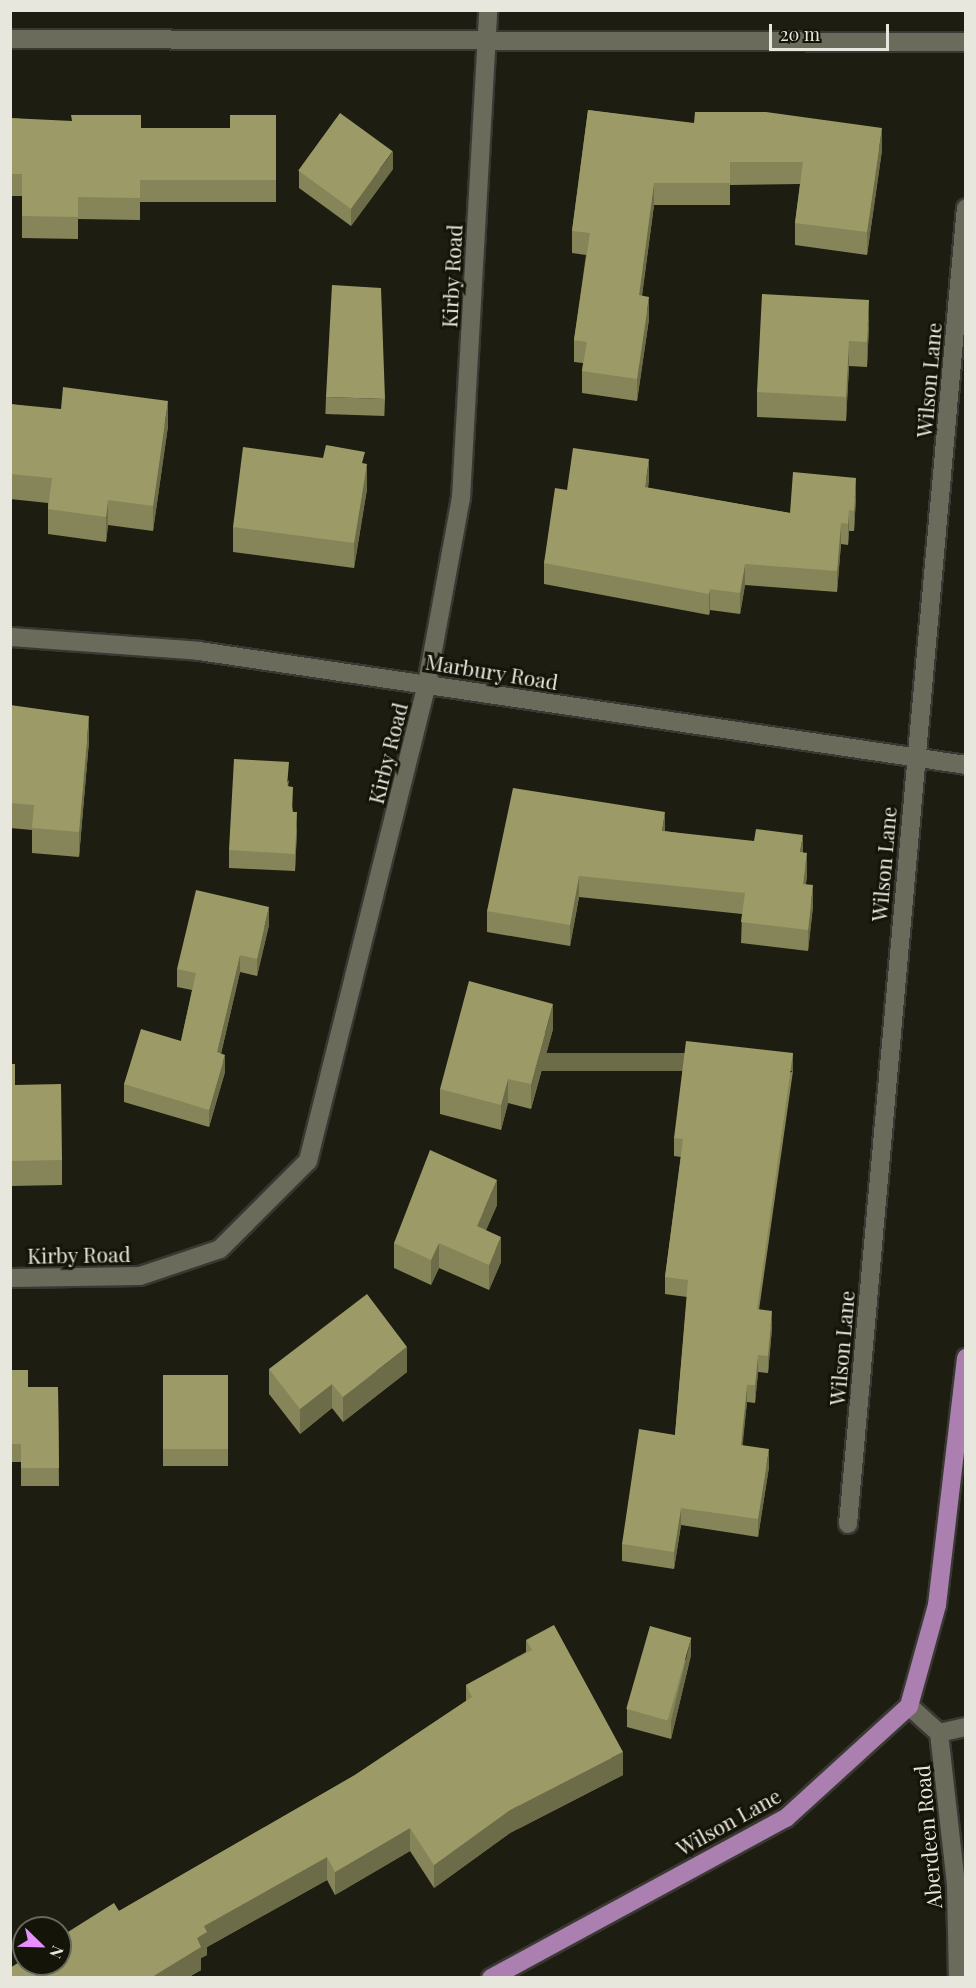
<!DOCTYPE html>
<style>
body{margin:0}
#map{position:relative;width:976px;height:1988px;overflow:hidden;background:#1d1d11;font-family:"Playfair Display",serif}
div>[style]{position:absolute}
.roads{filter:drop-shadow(2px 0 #393832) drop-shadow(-2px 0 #393832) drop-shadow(0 2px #393832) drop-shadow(0 -2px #393832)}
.minor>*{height:18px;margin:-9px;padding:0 9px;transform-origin:9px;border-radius:9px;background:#6b6b5c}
.major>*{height:18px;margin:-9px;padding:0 9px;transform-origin:9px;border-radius:9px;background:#ab80b0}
.wall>*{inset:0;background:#868559;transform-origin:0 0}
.shaded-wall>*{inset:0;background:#6d6c48;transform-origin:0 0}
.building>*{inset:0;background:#9c9b67;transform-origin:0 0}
span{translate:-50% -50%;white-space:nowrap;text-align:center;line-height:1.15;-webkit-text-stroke:6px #141408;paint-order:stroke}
.street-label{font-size:21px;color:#e7e7de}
.frame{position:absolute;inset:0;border:12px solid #e7e7de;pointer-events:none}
.north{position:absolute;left:12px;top:1916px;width:60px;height:60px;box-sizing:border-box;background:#141408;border:2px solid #68685e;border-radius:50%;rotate:113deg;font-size:16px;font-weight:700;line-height:24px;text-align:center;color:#e7e7de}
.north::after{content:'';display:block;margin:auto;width:21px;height:27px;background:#e88eff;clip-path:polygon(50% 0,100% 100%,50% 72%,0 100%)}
.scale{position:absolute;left:769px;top:24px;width:120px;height:27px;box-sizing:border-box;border:3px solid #e7e7de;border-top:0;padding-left:8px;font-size:18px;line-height:21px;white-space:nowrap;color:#e7e7de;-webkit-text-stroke:4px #141408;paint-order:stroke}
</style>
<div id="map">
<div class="roads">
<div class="minor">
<i style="left:10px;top:39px;width:956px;rotate:0.18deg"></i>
<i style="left:10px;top:637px;width:190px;rotate:4.2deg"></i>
<i style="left:199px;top:651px;width:775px;rotate:8.45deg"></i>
<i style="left:10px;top:1278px;width:130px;rotate:-0.9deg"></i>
<i style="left:140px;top:1276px;width:84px;rotate:-18.6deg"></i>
<i style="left:220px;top:1249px;width:124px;rotate:-45deg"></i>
<i style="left:308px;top:1161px;width:493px;rotate:-76deg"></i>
<i style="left:427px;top:683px;width:188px;rotate:-79.6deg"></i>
<i style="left:461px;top:498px;width:489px;rotate:-86.8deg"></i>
<i style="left:848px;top:1524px;width:1321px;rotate:-84.88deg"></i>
<i style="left:909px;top:1706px;width:40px;rotate:42deg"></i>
<i style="left:939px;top:1733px;width:152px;rotate:83.6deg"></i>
<i style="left:956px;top:1884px;width:94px;rotate:88.8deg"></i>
<i style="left:939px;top:1733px;width:28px;rotate:-13deg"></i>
</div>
<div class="major">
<i style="left:491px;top:1978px;width:336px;rotate:-28.5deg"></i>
<i style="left:786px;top:1818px;width:166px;rotate:-42.3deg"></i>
<i style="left:909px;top:1706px;width:105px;rotate:-74.5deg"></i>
<i style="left:937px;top:1605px;width:249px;rotate:-83.3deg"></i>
</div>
</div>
<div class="wall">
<i style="clip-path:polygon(588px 110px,882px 150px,867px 255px,795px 245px,795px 223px,800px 184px,730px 185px,730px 205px,654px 205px,642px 296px,649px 319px,637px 401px,582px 393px,582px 371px,583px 363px,574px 362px,574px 340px,586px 255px,572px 253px,572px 231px)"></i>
<i style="clip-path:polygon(276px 115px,276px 202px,140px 202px,140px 220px,78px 219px,78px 239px,22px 238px,22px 196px,10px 196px,10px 118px,141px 128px,230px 128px)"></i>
<i style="clip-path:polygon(393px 169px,351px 226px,299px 188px,299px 171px)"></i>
<i style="clip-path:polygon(869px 325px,867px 367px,849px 366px,846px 421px,757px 417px,757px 392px)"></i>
<i style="left:326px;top:397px;width:59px;height:17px;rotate:2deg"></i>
<i style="clip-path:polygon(10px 404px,168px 426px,153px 531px,108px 525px,106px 542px,48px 534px,48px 503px,10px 499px)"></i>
<i style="clip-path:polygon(365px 464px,367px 489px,354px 568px,233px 552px,233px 527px)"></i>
<i style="clip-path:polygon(649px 480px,648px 488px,790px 513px,856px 498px,854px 531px,849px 531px,848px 545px,841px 544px,837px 592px,745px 585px,740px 614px,710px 610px,709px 615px,544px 584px,544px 563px,567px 490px)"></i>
<i style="clip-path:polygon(10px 705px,89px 741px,79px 857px,32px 853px,32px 830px,10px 828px)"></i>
<i style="clip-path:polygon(289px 780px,288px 787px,297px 830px,295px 871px,229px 868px,229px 850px)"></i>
<i style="clip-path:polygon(665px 831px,803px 852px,807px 874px,806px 884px,813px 906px,808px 951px,741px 943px,742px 914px,579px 897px,570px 946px,487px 932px,487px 911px)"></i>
<i style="clip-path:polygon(269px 925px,257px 976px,240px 972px,221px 1054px,225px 1072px,209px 1127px,124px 1102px,124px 1084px,181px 1041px,192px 990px,177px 987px,177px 969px)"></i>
<i style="clip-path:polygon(553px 1029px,531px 1109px,508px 1103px,501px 1130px,440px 1114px,440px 1089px)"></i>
<i style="clip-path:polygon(10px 1064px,15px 1085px,62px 1160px,62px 1185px,10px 1186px)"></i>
<i style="clip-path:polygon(793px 1071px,759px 1310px,772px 1328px,768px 1373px,758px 1372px,755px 1403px,747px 1402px,742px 1445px,769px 1467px,758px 1537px,681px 1525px,674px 1569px,622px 1561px,622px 1544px,675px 1435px,687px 1297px,665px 1294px,665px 1277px,681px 1157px,674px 1156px,674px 1138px)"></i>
<i style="clip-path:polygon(497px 1205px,486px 1230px,501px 1262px,489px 1290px,439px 1268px,431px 1285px,394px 1268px,394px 1243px)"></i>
<i style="clip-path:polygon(269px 1369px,407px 1372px,343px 1422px,332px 1408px,300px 1434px,269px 1394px)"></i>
<i style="clip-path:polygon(10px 1370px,28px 1387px,58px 1387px,59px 1486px,21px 1486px,21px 1462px,10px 1462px)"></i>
<i style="left:228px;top:1375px;width:91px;height:65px;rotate:90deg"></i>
<i style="clip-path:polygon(526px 1640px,623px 1775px,510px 1833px,434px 1888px,410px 1851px,335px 1895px,327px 1880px,207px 1947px,207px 1955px,201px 1958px,201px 1970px,189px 1977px,10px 1977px,119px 1911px,355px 1775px,466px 1701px,466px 1685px,526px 1652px)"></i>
<i style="clip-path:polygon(691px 1655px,671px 1739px,627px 1727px,627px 1709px)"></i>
</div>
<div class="shaded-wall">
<i style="clip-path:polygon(882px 128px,882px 150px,867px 255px,867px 232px)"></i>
<i style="clip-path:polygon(393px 151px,393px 169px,351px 226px,351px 209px)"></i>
<i style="clip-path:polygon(654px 183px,654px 205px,639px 317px,639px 295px)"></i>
<i style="clip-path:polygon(649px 297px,649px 319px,637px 401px,637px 379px)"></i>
<i style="clip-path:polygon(869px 300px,869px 325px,867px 367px,867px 342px)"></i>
<i style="clip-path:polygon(849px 341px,849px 366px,846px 421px,846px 397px)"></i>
<i style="clip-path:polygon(168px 401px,168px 426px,153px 531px,153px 506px)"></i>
<i style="clip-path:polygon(649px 459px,649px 480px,645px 508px,645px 487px)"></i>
<i style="clip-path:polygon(367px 464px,367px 489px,354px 568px,354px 543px)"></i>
<i style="clip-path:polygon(856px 478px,856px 498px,854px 531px,854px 511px)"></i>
<i style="clip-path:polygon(108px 500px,108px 525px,106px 542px,106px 517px)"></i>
<i style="clip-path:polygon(849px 510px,849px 531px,848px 545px,848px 524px)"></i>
<i style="clip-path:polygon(841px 523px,841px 544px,837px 592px,837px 571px)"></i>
<i style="clip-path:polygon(745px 564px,745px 585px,740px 614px,740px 593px)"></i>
<i style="clip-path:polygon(710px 589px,710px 610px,709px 615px,709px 594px)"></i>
<i style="clip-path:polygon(89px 716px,89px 741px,79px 857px,79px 832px)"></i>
<i style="clip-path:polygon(297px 812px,297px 830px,295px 871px,295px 854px)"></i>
<i style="clip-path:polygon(665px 812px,665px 833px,662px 831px)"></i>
<i style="clip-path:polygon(803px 835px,803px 855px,800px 852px)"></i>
<i style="clip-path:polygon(807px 853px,807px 874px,803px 905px,803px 884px)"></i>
<i style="clip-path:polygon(579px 876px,579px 897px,570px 946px,570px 925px)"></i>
<i style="clip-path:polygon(813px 885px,813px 906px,808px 951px,808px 930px)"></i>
<i style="clip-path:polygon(269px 907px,269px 925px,257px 976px,257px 959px)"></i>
<i style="clip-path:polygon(240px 955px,240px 972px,217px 1070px,217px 1052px)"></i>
<i style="clip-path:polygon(553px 1004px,553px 1029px,531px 1109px,531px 1084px)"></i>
<i style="left:793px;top:1053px;width:18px;height:259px;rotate:90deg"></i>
<i style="clip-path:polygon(225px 1055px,225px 1072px,209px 1127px,209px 1110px)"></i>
<i style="clip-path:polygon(508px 1079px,508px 1103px,501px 1130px,501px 1105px)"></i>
<i style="clip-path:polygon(497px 1180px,497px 1205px,477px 1251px,477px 1226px)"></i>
<i style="clip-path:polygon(501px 1237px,501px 1262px,489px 1290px,489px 1265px)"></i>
<i style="clip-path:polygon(439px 1243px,439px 1268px,431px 1285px,431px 1260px)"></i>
<i style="clip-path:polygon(772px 1311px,772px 1328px,768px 1373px,768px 1356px)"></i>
<i style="clip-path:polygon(407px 1347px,407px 1372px,343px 1422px,343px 1397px)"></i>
<i style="clip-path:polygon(758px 1355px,758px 1372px,755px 1403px,755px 1385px)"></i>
<i style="clip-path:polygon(332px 1384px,332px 1408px,300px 1434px,300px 1409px)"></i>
<i style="clip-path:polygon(747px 1385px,747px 1402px,741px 1462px,741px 1445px)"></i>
<i style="clip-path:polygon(769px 1449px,769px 1467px,758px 1537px,758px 1519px)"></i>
<i style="clip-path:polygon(681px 1508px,681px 1525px,674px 1569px,674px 1552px)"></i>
<i style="clip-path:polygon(691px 1638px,691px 1655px,671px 1739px,671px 1721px)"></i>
<i style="clip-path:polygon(623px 1752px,623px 1775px,510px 1833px,434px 1888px,434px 1865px,510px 1810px)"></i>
<i style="clip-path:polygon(410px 1828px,410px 1851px,335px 1895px,335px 1872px)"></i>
<i style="clip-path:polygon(327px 1857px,327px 1880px,207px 1947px,207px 1955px,201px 1958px,201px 1970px,189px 1977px,152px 1977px,197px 1938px,204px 1926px)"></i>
</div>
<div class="building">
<i style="clip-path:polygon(588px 110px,694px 123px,695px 112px,766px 112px,882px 128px,867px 232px,795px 223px,803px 162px,730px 162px,730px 183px,654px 183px,639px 295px,649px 297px,637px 379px,582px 371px,587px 342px,574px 340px,590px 233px,572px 231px)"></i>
<i style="left:340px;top:113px;width:65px;height:71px;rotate:36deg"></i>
<i style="clip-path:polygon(71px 115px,141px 115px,141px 128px,230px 128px,230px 115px,276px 115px,276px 180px,140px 180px,140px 198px,78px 197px,78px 217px,22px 216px,22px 174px,10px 174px,10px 118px,72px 121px)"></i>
<i style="clip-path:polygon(332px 285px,381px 288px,385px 399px,326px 397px)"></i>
<i style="clip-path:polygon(762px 294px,869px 300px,867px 342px,849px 341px,846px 397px,757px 392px)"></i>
<i style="clip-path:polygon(63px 387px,168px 401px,153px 506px,108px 500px,106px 517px,48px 509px,52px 478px,10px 474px,10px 404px,61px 409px)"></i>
<i style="clip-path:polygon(326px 445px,365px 452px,362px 463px,367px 464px,354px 543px,233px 527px,243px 447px,323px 458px)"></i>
<i style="clip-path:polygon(573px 448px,649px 459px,645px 487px,790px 513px,793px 472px,856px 478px,854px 511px,849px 510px,848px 524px,841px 523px,837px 571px,745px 564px,740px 593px,710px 589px,709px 594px,544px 563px,555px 488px,567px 490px)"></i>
<i style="clip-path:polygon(10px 705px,89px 716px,79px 832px,32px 828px,34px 805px,10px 803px)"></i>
<i style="clip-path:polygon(234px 759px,289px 762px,287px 786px,293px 787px,292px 812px,297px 812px,295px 854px,229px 850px)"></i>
<i style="clip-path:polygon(513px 788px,665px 812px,662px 831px,754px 841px,756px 829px,803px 835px,800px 852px,807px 853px,803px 884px,813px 885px,808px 930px,741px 922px,745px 893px,579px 876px,570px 925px,487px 911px)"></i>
<i style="clip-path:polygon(196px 890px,269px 907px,257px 959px,240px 955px,217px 1052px,225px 1055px,209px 1110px,124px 1084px,141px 1029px,181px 1041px,196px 973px,177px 969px)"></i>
<i style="clip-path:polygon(469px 981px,553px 1004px,531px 1084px,508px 1079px,501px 1105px,440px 1089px)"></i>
<i style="clip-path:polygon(686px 1041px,793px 1053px,757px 1309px,772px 1311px,768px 1356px,758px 1355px,755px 1385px,747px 1385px,741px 1445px,769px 1449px,758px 1519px,681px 1508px,674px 1552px,622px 1544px,639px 1429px,675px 1435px,688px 1280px,665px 1277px,683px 1139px,674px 1138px)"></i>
<i style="clip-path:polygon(10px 1064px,15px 1064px,15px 1085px,61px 1084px,62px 1160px,10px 1161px)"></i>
<i style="clip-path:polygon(430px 1150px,497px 1180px,477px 1226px,501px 1237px,489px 1265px,439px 1243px,431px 1260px,394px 1243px)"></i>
<i style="clip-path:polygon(367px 1294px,407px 1347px,343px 1397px,332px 1384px,300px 1409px,269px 1369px)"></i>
<i style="clip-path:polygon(10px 1370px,28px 1370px,28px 1387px,58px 1387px,59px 1468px,21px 1468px,21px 1444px,10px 1444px)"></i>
<i style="left:228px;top:1375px;width:74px;height:65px;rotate:90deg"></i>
<i style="clip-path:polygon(554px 1625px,623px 1752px,510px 1810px,434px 1865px,410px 1828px,335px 1872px,327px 1857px,204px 1926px,207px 1932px,197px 1938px,201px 1947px,152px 1977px,39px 1977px,36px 1973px,35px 1977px,10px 1977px,10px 1968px,24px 1959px,24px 1964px,60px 1964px,60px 1937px,114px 1903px,119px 1911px,355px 1775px,472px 1697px,466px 1685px,532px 1650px,526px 1640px)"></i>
<i style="left:650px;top:1626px;width:43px;height:86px;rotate:16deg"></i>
</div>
<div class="street-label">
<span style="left:451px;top:276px;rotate:-87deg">Kirby Road</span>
<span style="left:928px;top:380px;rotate:-85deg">Wilson Lane</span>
<span style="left:492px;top:671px;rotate:9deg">Marbury Road</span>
<span style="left:387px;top:753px;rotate:-76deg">Kirby Road</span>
<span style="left:883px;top:864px;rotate:-85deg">Wilson Lane</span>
<span style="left:79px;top:1254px;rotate:-1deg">Kirby Road</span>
<span style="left:841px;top:1348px;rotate:-85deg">Wilson Lane</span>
<span style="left:728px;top:1821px;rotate:-29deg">Wilson Lane</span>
<span style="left:927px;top:1837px;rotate:-95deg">Aberdeen Road</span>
</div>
<div class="frame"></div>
<div class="north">N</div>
<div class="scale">20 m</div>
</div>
